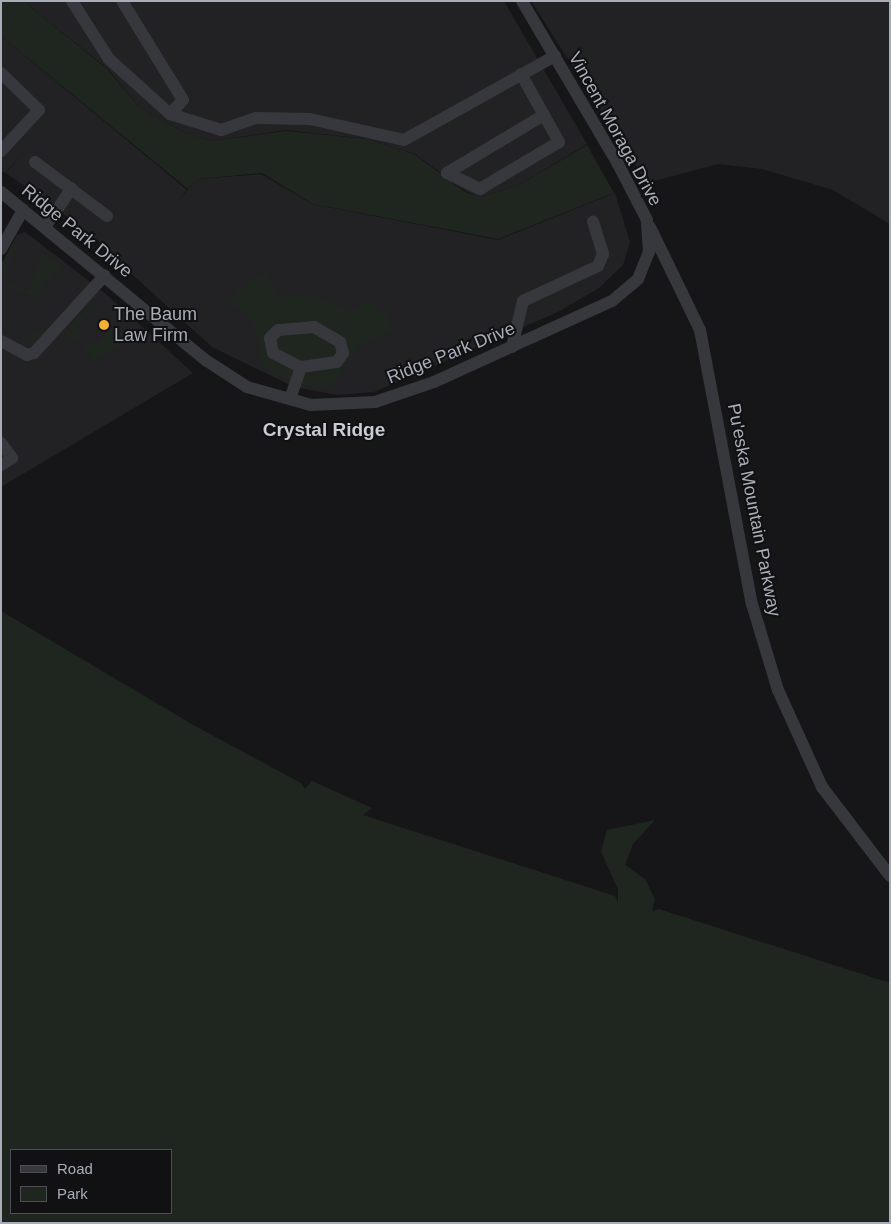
<!DOCTYPE html>
<style>
body{margin:0}
#map{position:relative;width:891px;height:1224px;overflow:hidden;background:#161618;font-family:Helvetica,sans-serif}
div>[style]{position:absolute}
.built>*{inset:0;background:#222225}
.green>*{inset:0;background:#1e261f}
.minor>*{height:12px;margin:-6px;padding:0 6px;transform-origin:6px;border-radius:6px;background:#37383d}
.dots>*{width:14px;height:14px;translate:-50% -50%;box-sizing:border-box;border:2px solid #111113;border-radius:50%}
span{translate:-50% -50%;white-space:nowrap;text-align:center;line-height:1.15;-webkit-text-stroke:4px #111113;paint-order:stroke}
.street-label{font-size:18px;color:#a8adb8}
.poi-label{font-size:18px;color:#a8adb8}
.left{translate:0 -50%;text-align:left}
.neighbourhood-label{font-size:19px;color:#c9ccd4;font-weight:700}
.frame{position:absolute;inset:0;border:2px solid #a8adb8;pointer-events:none}
.legend{position:absolute;left:10px;top:1149px;width:162px;height:65px;box-sizing:border-box;background:#111113;border:1px solid #4d4f55;margin:0;padding:6px 9px;list-style:none;font-size:15px;color:#a8adb8}
.legend li{display:flex;align-items:center;gap:10px;height:25px}
.legend b{width:25px;border:1px solid #4d4f55}
</style>
<div id="map">
<div class="built">
<i style="clip-path:polygon(23px 1px,504px 1px,587px 144px,519px 185px,481px 197px,465px 191px,415px 154px,367px 139px,286px 130px,211px 141px,184px 132px,140px 108px,108px 69px)"></i>
<i style="clip-path:polygon(531px 1px,890px 1px,890px 224px,833px 190px,762px 169px,718px 164px,647px 183px)"></i>
<i style="clip-path:polygon(1px 36px,187px 190px,174px 205px,198px 179px,261px 174px,312px 204px,498px 240px,615px 193px,630px 242px,623px 265px,599px 288px,558px 312px,374px 392px,338px 395px,294px 387px,212px 347px,71px 219px,6px 173px,23px 153px,5px 173px,1px 171px)"></i>
<i style="clip-path:polygon(25px 232px,105px 293px,193px 373px,1px 487px,1px 265px,17px 235px)"></i>
</div>
<div class="green">
<i style="clip-path:polygon(1px 1px,23px 1px,107px 69px,140px 108px,184px 132px,211px 141px,286px 131px,367px 139px,414px 154px,465px 192px,481px 197px,519px 185px,587px 145px,614px 193px,498px 239px,313px 204px,262px 173px,198px 179px,188px 189px,1px 36px)"></i>
<i style="clip-path:polygon(12px 244px,18px 246px,1px 278px,1px 265px)"></i>
<i style="clip-path:polygon(42px 252px,62px 268px,60px 275px,56px 271px,43px 286px,42px 295px,35px 299px,13px 288px,1px 291px,10px 283px,28px 290px)"></i>
<i style="clip-path:polygon(268px 274px,276px 295px,318px 297px,352px 311px,369px 300px,387px 314px,393px 332px,359px 345px,329px 389px,298px 384px,263px 369px,254px 323px,228px 301px,251px 280px)"></i>
<i style="clip-path:polygon(91px 303px,103px 311px,94px 309px,75px 328px,84px 337px,72px 341px,65px 332px)"></i>
<i style="clip-path:polygon(1px 317px,35px 334px,42px 328px,45px 332px,29px 345px,31px 336px)"></i>
<i style="clip-path:polygon(116px 324px,132px 338px,92px 361px,83px 343px,97px 343px)"></i>
<i style="clip-path:polygon(evenodd,1px 611px,195px 726px,301px 783px,305px 789px,312px 781px,372px 808px,363px 815px,615px 896px,618px 903px,618px 889px,601px 852px,607px 830px,655px 820px,633px 844px,625px 865px,645px 879px,655px 899px,652px 911px,659px 909px,890px 983px,890px 1223px,1px 1223px,1px 611px,11px 1150px,171px 1150px,171px 1213px,11px 1213px,11px 1150px)"></i>
</div>
<div class="minor">
<i style="left:72px;top:1px;width:69px;rotate:57.5deg"></i>
<i style="left:109px;top:59px;width:82px;rotate:42deg"></i>
<i style="left:170px;top:114px;width:19px;rotate:-47deg"></i>
<i style="left:183px;top:100px;width:116px;rotate:-121.6deg"></i>
<i style="left:1px;top:73px;width:53px;rotate:44.2deg"></i>
<i style="left:39px;top:110px;width:56px;rotate:132.8deg"></i>
<i style="left:521px;top:74px;width:78px;rotate:60.8deg"></i>
<i style="left:559px;top:142px;width:92px;rotate:149.3deg"></i>
<i style="left:480px;top:189px;width:37px;rotate:-154deg"></i>
<i style="left:447px;top:173px;width:113px;rotate:-30.9deg"></i>
<i style="left:170px;top:114px;width:53px;rotate:17.4deg"></i>
<i style="left:221px;top:130px;width:37px;rotate:-19deg"></i>
<i style="left:256px;top:118px;width:54px;rotate:1.1deg"></i>
<i style="left:310px;top:119px;width:96px;rotate:12.6deg"></i>
<i style="left:404px;top:140px;width:173px;rotate:-29.1deg"></i>
<i style="left:35px;top:162px;width:90px;rotate:36.9deg"></i>
<i style="left:1px;top:192px;width:266px;rotate:39.4deg"></i>
<i style="left:207px;top:361px;width:48px;rotate:33deg"></i>
<i style="left:247px;top:387px;width:66px;rotate:15.7deg"></i>
<i style="left:311px;top:405px;width:64px;rotate:-2.7deg"></i>
<i style="left:375px;top:402px;width:62px;rotate:-18.7deg"></i>
<i style="left:434px;top:382px;width:196px;rotate:-24.5deg"></i>
<i style="left:612px;top:301px;width:34px;rotate:-40deg"></i>
<i style="left:638px;top:279px;width:29px;rotate:-68deg"></i>
<i style="left:649px;top:252px;width:32px;rotate:-94deg"></i>
<i style="left:647px;top:220px;width:63px;rotate:-117.4deg"></i>
<i style="left:618px;top:164px;width:189px;rotate:-120.5deg"></i>
<i style="left:45px;top:227px;width:47px;rotate:-55.3deg"></i>
<i style="left:650px;top:227px;width:114px;rotate:64.1deg"></i>
<i style="left:700px;top:330px;width:279px;rotate:79.3deg"></i>
<i style="left:752px;top:604px;width:90px;rotate:73.2deg"></i>
<i style="left:778px;top:690px;width:107px;rotate:65.6deg"></i>
<i style="left:822px;top:787px;width:112px;rotate:52.6deg"></i>
<i style="left:1px;top:249px;width:45px;rotate:-60.6deg"></i>
<i style="left:1px;top:341px;width:30px;rotate:28deg"></i>
<i style="left:27px;top:355px;width:7px;rotate:-16deg"></i>
<i style="left:34px;top:353px;width:105px;rotate:-47.7deg"></i>
<i style="left:512px;top:347px;width:47px;rotate:-76.6deg"></i>
<i style="left:523px;top:301px;width:83px;rotate:-25deg"></i>
<i style="left:598px;top:266px;width:13px;rotate:-67deg"></i>
<i style="left:603px;top:254px;width:34px;rotate:-107deg"></i>
<i style="left:290px;top:399px;width:34px;rotate:-71deg"></i>
<i style="left:301px;top:367px;width:36px;rotate:-8deg"></i>
<i style="left:337px;top:362px;width:11px;rotate:-56deg"></i>
<i style="left:343px;top:353px;width:11px;rotate:-105deg"></i>
<i style="left:340px;top:342px;width:30px;rotate:-150deg"></i>
<i style="left:314px;top:327px;width:36px;rotate:175deg"></i>
<i style="left:278px;top:330px;width:11px;rotate:135deg"></i>
<i style="left:270px;top:338px;width:15px;rotate:79deg"></i>
<i style="left:273px;top:353px;width:31px;rotate:27deg"></i>
<i style="left:1px;top:443px;width:19px;rotate:54deg"></i>
<i style="left:12px;top:458px;width:13px;rotate:148deg"></i>
</div>
<div class="dots">
<i style="left:104px;top:325px;background:#f2b134"></i>
</div>
<div class="street-label">
<span style="left:615px;top:129px;rotate:61deg">Vincent Moraga Drive</span>
<span style="left:77px;top:231px;rotate:39deg">Ridge Park Drive</span>
<span style="left:451px;top:353px;rotate:-22deg">Ridge Park Drive</span>
<span style="left:754px;top:510px;rotate:79deg">Pu'eska Mountain Parkway</span>
</div>
<div class="poi-label">
<span class="left" style="left:114px;top:325px">The Baum<br>Law Firm</span>
</div>
<div class="neighbourhood-label">
<span style="left:324px;top:430px">Crystal Ridge</span>
</div>
<div class="frame"></div>
<ul class="legend">
<li><b style="height:6px;background:#37383d"></b>Road</li>
<li><b style="height:14px;background:#1e261f"></b>Park</li>
</ul>
</div>
